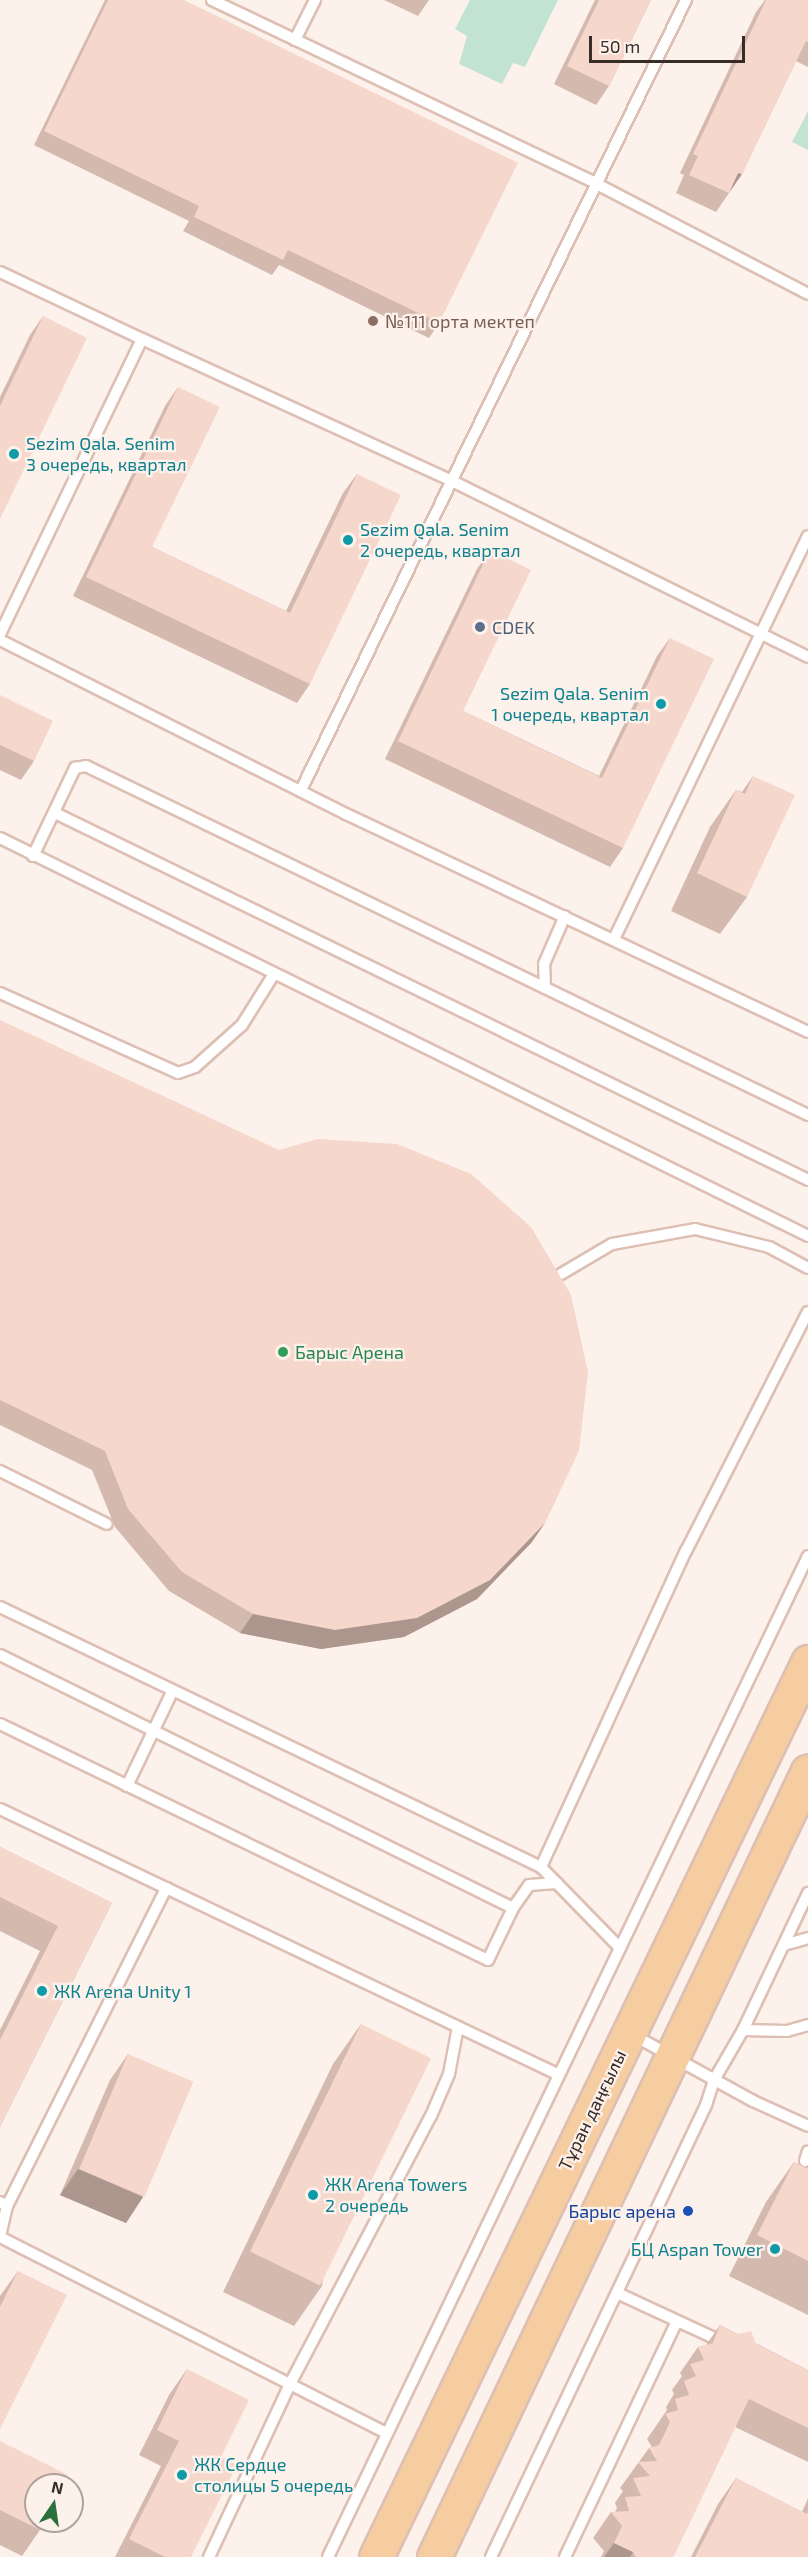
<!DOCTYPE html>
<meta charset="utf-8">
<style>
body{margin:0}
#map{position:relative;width:808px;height:2557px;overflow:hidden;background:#fdf1eb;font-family:"Exo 2",sans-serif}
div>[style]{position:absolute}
.green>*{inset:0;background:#c3e3d2}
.roads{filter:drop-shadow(2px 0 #ddbfb3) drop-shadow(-2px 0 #ddbfb3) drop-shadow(0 2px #ddbfb3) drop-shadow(0 -2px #ddbfb3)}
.service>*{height:10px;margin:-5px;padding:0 5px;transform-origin:5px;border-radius:5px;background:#fff}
.primary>*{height:33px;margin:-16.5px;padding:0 16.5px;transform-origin:16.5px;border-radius:16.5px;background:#f5cda0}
.wall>*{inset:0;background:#d4b9af}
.shaded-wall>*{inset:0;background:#ac968e}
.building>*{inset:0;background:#f6d7cb;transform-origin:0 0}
.dots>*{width:16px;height:16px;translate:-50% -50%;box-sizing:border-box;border:3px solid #fdf1eb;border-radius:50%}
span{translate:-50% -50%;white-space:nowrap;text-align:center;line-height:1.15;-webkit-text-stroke:4.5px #fdf1eb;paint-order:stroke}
.education-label{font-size:18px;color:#785e54}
.left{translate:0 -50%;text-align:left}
.culture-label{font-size:18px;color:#0d838f}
.right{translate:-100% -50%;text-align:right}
.service-label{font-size:18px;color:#4e5e75}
.leisure-label{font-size:18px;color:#27864d}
.street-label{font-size:18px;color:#382c28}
.transit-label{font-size:18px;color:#164399}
.north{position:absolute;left:24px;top:2473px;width:60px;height:60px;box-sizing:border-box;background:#fdf1eb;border:2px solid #aea29d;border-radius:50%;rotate:13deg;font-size:16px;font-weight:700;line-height:24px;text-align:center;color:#382c28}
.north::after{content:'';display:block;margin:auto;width:21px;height:27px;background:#2b713d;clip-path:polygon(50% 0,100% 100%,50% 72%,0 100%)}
.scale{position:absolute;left:589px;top:36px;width:156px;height:27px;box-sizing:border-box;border:3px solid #382c28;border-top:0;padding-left:8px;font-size:18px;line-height:21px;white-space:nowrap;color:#382c28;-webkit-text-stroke:4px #fdf1eb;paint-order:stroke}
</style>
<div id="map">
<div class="green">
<i style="clip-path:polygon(470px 0,558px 0,525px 67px,513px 63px,502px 84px,459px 64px,467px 36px,455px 29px)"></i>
<i style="clip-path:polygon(808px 111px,808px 150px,792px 142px)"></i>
</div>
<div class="roads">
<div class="service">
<i style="left:212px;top:0;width:424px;rotate:25.5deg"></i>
<i style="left:595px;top:183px;width:240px;rotate:27.5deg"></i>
<i style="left:295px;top:40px;width:45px;rotate:-63.4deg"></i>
<i style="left:0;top:272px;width:157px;rotate:25.3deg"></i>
<i style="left:0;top:634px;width:327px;rotate:-64.3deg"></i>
<i style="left:142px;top:339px;width:341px;rotate:24.6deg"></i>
<i style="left:452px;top:481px;width:397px;rotate:26.3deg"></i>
<i style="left:0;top:640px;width:387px;rotate:26.7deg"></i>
<i style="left:346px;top:814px;width:511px;rotate:25.26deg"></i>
<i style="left:301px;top:790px;width:879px;rotate:-64.02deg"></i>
<i style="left:55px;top:813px;width:838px;rotate:25.98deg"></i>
<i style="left:0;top:838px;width:901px;rotate:26.22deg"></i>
<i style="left:33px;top:856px;width:98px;rotate:-64.5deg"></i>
<i style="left:75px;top:768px;width:11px;rotate:-10deg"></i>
<i style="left:86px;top:766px;width:802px;rotate:25.8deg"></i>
<i style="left:614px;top:939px;width:447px;rotate:-64.3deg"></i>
<i style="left:545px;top:988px;width:24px;rotate:-92deg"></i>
<i style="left:544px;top:964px;width:52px;rotate:-66.4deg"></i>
<i style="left:0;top:993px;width:195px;rotate:24.2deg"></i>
<i style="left:178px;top:1073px;width:18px;rotate:-19deg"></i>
<i style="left:195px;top:1067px;width:63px;rotate:-41.8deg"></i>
<i style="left:242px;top:1025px;width:60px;rotate:-57.9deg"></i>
<i style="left:561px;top:1274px;width:59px;rotate:-30.5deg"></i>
<i style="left:612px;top:1244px;width:84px;rotate:-10.2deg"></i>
<i style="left:695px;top:1229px;width:76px;rotate:13.7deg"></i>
<i style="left:769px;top:1247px;width:44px;rotate:28.3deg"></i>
<i style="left:0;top:1471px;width:119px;rotate:26.4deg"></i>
<i style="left:0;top:1607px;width:600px;rotate:25.67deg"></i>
<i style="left:0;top:1655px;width:572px;rotate:26.25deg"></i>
<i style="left:0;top:1724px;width:542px;rotate:25.81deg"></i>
<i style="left:488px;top:1960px;width:58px;rotate:-64.3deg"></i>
<i style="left:513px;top:1908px;width:28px;rotate:-55deg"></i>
<i style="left:529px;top:1885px;width:28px;rotate:-4deg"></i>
<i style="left:127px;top:1786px;width:106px;rotate:-64.4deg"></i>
<i style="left:0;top:1809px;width:617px;rotate:25.44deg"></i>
<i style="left:784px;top:1945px;width:25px;rotate:-16deg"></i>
<i style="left:620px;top:1948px;width:113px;rotate:-134.3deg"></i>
<i style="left:541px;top:1867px;width:348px;rotate:-65.4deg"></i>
<i style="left:686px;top:1551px;width:268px;rotate:-63deg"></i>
<i style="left:743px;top:2030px;width:44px;rotate:1.3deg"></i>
<i style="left:787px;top:2031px;width:22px;rotate:-16deg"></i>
<i style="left:633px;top:2035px;width:137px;rotate:28.8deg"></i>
<i style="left:753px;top:2101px;width:60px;rotate:24.4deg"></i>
<i style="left:805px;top:2161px;width:10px;rotate:-73deg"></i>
<i style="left:0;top:2202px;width:8px;rotate:30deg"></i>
<i style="left:7px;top:2206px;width:356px;rotate:-63.4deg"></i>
<i style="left:7px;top:2206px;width:32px;rotate:103deg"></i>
<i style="left:0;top:2237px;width:434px;rotate:26.9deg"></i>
<i style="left:617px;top:2293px;width:117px;rotate:24.8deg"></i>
<i style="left:209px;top:2557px;width:189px;rotate:-64.9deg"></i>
<i style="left:289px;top:2386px;width:305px;rotate:-62.3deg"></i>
<i style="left:431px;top:2116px;width:46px;rotate:-66.8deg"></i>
<i style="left:449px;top:2074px;width:48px;rotate:-79.2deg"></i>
<i style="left:328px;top:2557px;width:1110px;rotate:-64.38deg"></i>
<i style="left:491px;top:2557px;width:501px;rotate:-64.56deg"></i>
<i style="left:706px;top:2105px;width:26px;rotate:-72deg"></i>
<i style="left:714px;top:2080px;width:58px;rotate:-59.9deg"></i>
<i style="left:743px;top:2030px;width:152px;rotate:-64.6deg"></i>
<i style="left:565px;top:2557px;width:261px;rotate:-64.6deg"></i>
</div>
<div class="primary">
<i style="left:376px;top:2557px;width:994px;rotate:-64.23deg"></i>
<i style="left:434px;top:2557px;width:870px;rotate:-64.55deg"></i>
</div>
</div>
<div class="wall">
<i style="clip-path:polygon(105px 0,184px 0,439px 323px,429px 338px,279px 265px,272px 275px,183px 231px,189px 221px,34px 145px)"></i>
<i style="clip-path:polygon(384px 0,429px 0,418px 16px)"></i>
<i style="clip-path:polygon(595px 0,651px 0,609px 86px,596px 105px,554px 84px)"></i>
<i style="clip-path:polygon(765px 0,808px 0,808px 67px,796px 61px,742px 174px,716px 212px,676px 193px,684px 175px,680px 173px,756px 12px)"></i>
<i style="clip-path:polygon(43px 316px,0 519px,0 397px,30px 335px)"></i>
<i style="clip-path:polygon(178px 387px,152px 547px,286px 611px,343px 493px,357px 474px,310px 684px,297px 703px,73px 596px,165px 406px)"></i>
<i style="clip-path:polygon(490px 550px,463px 711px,599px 776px,657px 656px,670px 638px,623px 848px,610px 867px,385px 759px,477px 569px)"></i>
<i style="clip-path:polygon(0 695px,34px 761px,21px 780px,0 770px)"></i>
<i style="clip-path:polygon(753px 776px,747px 897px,720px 934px,671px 911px,710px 827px,736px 790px,742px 792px)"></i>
<i style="clip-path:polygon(0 1020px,532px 1542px,477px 1599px,404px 1637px,321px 1649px,240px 1633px,169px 1591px,115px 1527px,92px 1470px,0 1425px)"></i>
<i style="clip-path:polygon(0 1847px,112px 1903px,0 2127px,0 2030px,40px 1951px,0 1931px)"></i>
<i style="clip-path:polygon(361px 2024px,322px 2286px,294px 2326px,223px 2292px,333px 2064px)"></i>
<i style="clip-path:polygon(128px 2054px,143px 2197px,126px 2223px,60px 2195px,110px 2080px)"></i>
<i style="clip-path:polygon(794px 2162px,808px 2169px,808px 2315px,729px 2276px,766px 2202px)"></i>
<i style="clip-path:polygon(18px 2271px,0 2429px,0 2296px)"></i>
<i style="clip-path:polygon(720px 2325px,808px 2370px,808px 2462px,735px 2427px,672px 2557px,601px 2557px,604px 2551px,593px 2538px,611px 2512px,615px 2512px,617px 2508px,615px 2503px,623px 2491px,620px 2488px,649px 2448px,652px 2447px,647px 2439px,667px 2410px,666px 2407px,674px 2394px,672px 2390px,682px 2376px,680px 2373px,698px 2347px,706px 2345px)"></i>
<i style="clip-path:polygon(187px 2369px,221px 2457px,191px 2557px,115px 2557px,161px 2466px,139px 2455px,169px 2395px)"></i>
<i style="clip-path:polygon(0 2441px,40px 2530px,22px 2556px,0 2545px)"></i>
<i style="clip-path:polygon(736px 2478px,802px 2512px,808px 2498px,808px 2557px,691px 2557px,718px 2504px)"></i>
</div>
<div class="shaded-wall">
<i style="clip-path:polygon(738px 173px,742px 174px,729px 193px)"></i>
<i style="clip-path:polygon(545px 1523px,532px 1542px,477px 1599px,404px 1637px,321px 1649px,240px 1633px,253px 1614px)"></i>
<i style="clip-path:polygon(78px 2169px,143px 2197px,126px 2223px,60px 2195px)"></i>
<i style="clip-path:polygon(614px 2543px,633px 2552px,630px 2557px,604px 2557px)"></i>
</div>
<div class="building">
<i style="clip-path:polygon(108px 0,184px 0,518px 163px,439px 323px,288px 250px,283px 260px,194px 217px,199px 206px,44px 131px)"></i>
<i style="clip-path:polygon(599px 0,651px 0,609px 86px,567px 66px)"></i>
<i style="clip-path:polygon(766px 0,808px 0,808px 42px,806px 41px,742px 174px,738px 173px,729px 193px,689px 175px,698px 156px,693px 154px)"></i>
<i style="clip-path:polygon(43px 316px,87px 338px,0 519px,0 406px)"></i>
<i style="clip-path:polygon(178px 387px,220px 407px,152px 547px,290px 613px,357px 474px,401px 495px,310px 684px,86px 577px)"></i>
<i style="clip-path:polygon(490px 550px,531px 570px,463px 711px,602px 778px,670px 638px,714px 659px,623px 848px,398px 741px)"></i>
<i style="clip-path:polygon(0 695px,53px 721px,34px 761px,0 745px)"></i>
<i style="clip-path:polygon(753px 776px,795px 795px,747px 897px,697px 873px,736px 790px,745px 794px)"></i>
<i style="clip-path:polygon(0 1020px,279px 1150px,318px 1139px,397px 1144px,471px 1174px,531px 1227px,571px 1295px,588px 1372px,579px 1451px,545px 1523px,490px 1580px,417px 1618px,335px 1630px,253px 1614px,182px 1572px,128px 1509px,105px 1451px,0 1400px)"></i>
<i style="clip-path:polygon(0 1847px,112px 1903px,0 2127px,0 2040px,58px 1926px,0 1897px)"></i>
<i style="left:361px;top:2024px;width:78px;height:253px;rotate:26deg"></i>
<i style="left:128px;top:2054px;width:71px;height:125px;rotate:23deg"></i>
<i style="clip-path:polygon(794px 2162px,808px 2169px,808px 2261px,757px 2235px)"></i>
<i style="clip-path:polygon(18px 2271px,67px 2295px,0 2429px,0 2307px)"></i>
<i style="clip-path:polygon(720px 2325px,737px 2334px,751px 2331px,756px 2344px,808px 2370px,808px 2428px,749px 2399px,674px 2556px,670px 2557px,636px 2557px,633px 2552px,614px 2543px,622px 2526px,611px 2512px,629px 2511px,625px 2497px,641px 2496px,633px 2478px,650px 2476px,638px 2462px,657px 2461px,649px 2448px,659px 2445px,670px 2422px,665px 2414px,678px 2410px,675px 2399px,689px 2395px,684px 2381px,696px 2376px,690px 2364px,704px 2360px,698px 2347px,713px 2343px)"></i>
<i style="clip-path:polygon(187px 2369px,249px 2400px,221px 2457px,237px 2465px,191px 2557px,165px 2557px,129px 2539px,179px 2441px,157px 2430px)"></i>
<i style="clip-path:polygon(0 2441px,68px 2475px,63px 2485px,36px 2485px,36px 2521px,45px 2521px,40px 2530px,0 2510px)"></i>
<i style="clip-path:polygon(736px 2478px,807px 2514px,808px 2511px,808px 2557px,695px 2557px)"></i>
</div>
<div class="dots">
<i style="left:373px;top:321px;background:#8d6e63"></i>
<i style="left:14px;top:454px;background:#0f9aa8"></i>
<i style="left:348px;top:540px;background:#0f9aa8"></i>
<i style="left:480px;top:627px;background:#5c6f8a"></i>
<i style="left:661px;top:704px;background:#0f9aa8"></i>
<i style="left:283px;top:1352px;background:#2e9e5b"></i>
<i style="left:42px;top:1991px;background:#0f9aa8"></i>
<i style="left:313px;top:2195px;background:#0f9aa8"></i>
<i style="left:688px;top:2211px;background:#1a4fb4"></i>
<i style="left:775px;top:2249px;background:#0f9aa8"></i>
<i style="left:182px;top:2475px;background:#0f9aa8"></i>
</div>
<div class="education-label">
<span class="left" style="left:385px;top:321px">№111 орта мектеп</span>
</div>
<div class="culture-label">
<span class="left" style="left:26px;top:454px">Sezim Qala. Senim<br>3 очередь, квартал</span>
<span class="left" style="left:360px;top:540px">Sezim Qala. Senim<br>2 очередь, квартал</span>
<span class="right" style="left:649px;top:704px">Sezim Qala. Senim<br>1 очередь, квартал</span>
<span class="left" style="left:54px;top:1991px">ЖК Arena Unity 1</span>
<span class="left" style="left:325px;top:2195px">ЖК Arena Towers<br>2 очередь</span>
<span class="right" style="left:763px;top:2249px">БЦ Aspan Tower</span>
<span class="left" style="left:194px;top:2475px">ЖК Сердце<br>столицы 5 очередь</span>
</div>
<div class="service-label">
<span class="left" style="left:492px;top:627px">CDEK</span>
</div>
<div class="leisure-label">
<span class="left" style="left:295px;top:1352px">Барыс Арена</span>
</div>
<div class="street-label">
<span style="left:592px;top:2110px;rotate:-64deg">Тұран даңғылы</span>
</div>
<div class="transit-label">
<span class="right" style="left:676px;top:2211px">Барыс арена</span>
</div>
<div class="north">N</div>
<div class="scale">50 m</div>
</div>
